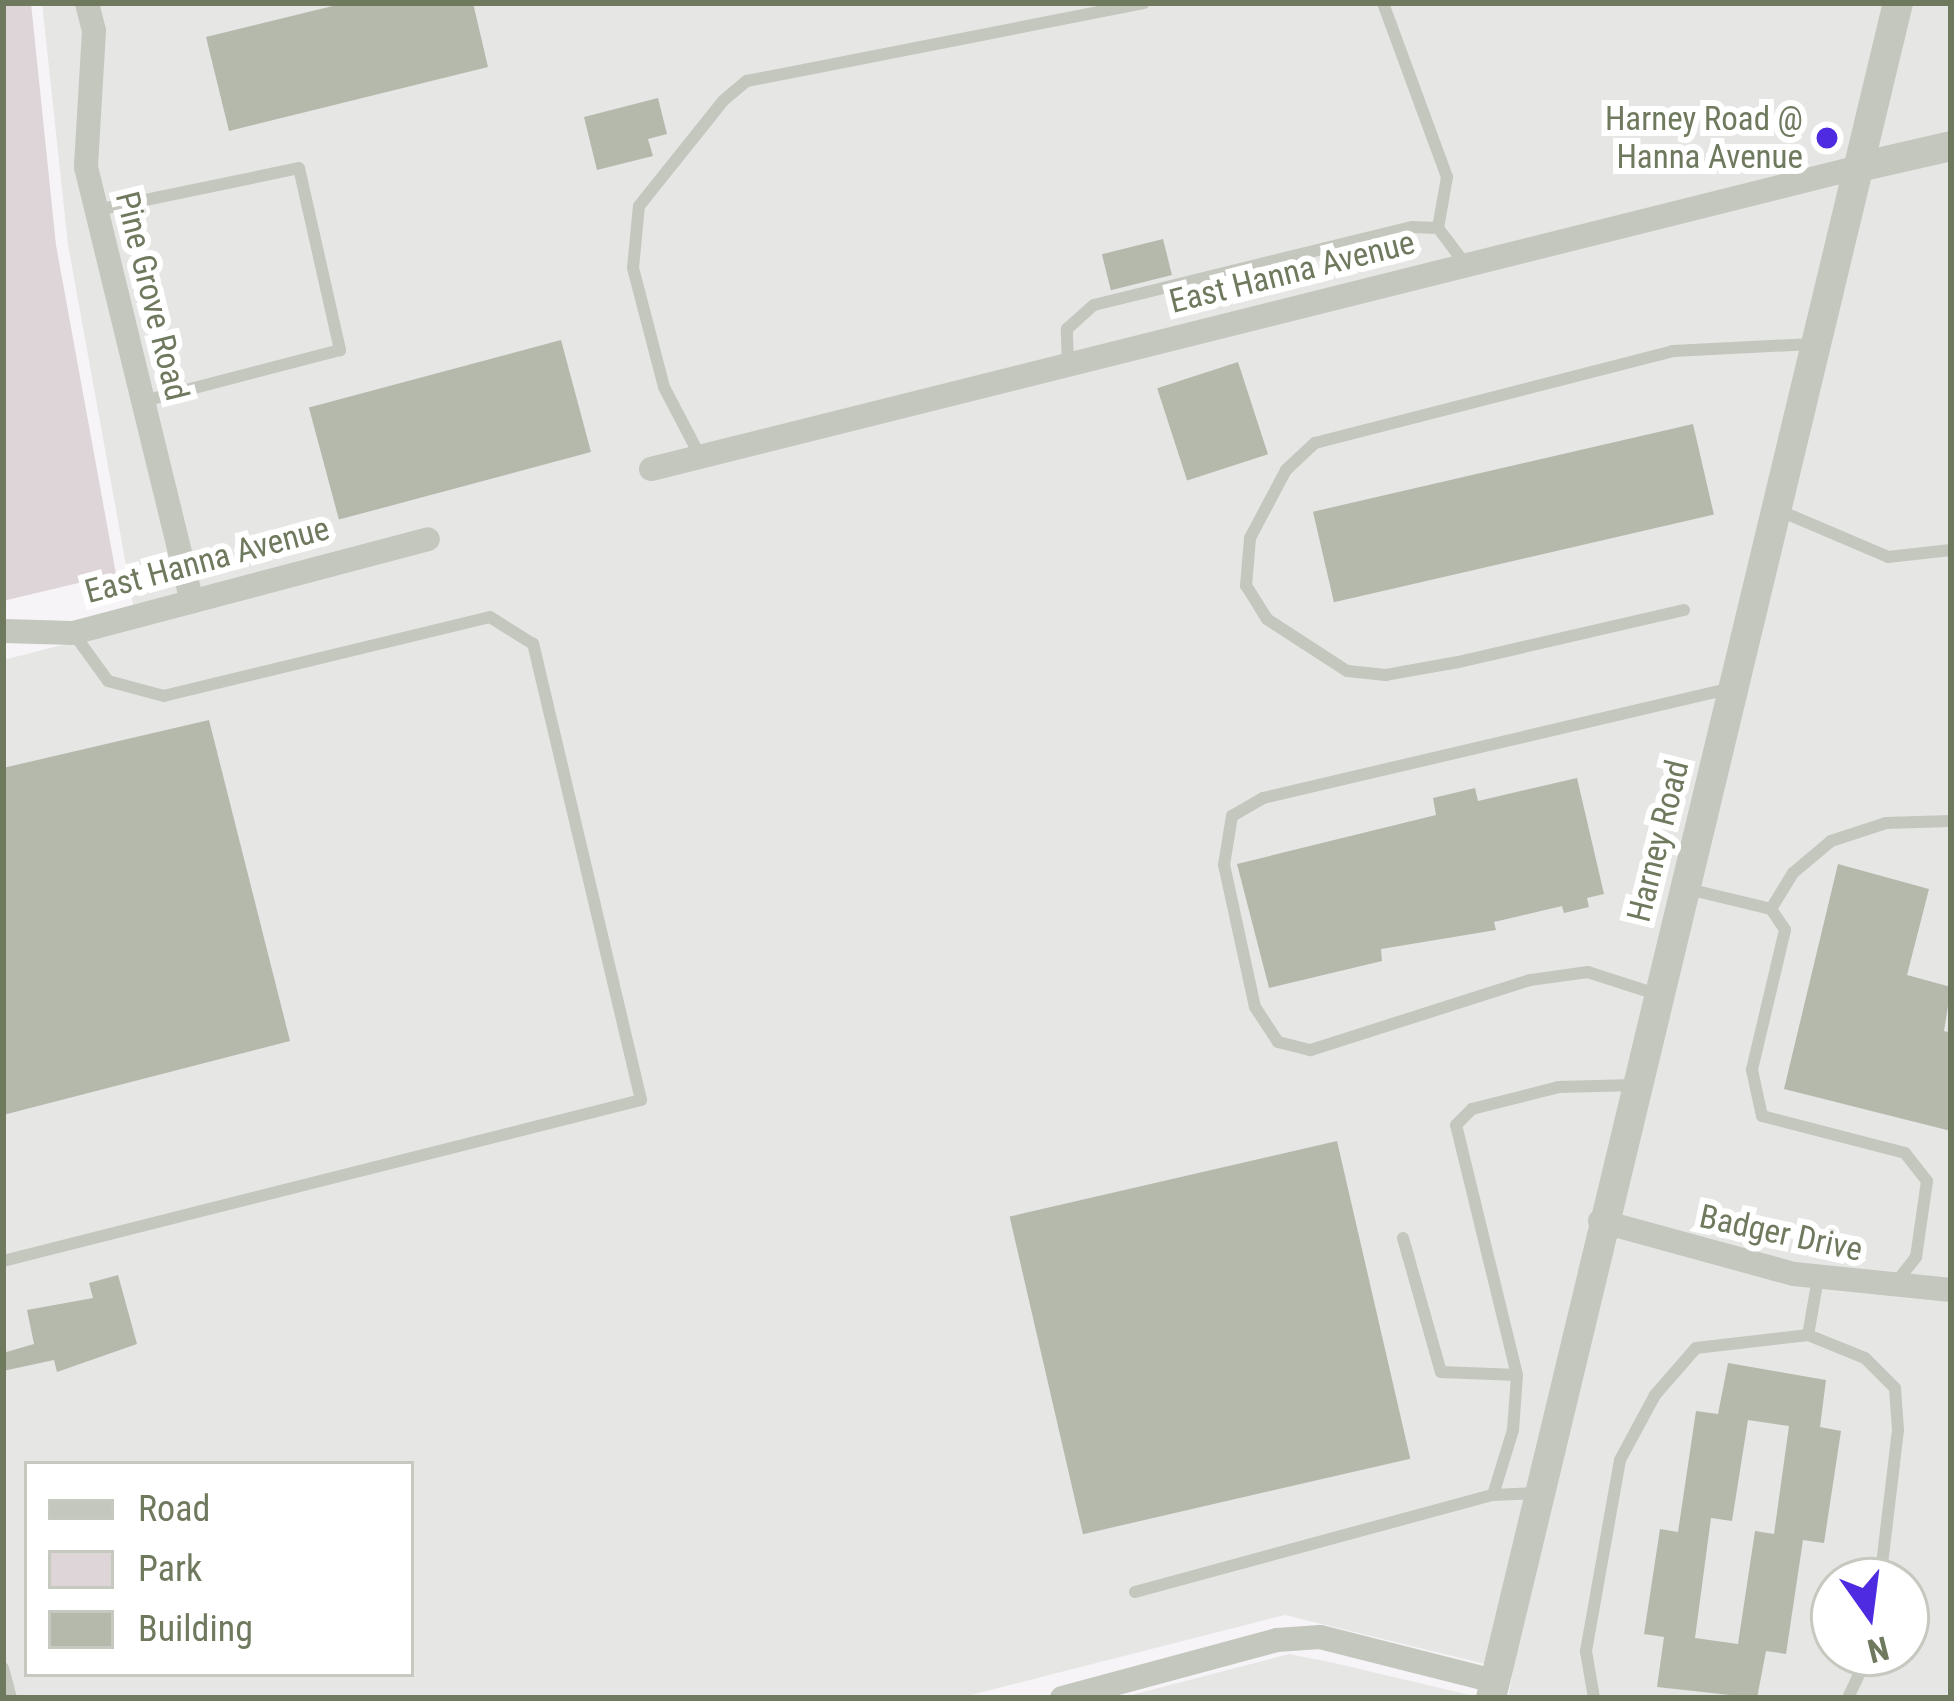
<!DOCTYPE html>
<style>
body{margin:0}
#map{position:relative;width:1954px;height:1701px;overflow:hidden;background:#f7f4f7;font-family:"Roboto Condensed",sans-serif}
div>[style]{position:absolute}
.built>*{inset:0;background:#e6e6e5}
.green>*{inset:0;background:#ded5d9}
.building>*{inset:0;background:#b4b9ac;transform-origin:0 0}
.service>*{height:12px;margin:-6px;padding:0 6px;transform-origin:6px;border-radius:6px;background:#c3c7be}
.minor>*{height:24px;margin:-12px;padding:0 12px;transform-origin:12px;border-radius:12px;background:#c3c7be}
.tertiary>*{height:30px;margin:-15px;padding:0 15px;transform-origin:15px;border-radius:15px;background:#c3c7be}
.dots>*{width:33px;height:33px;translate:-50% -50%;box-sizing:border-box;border:6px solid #fff;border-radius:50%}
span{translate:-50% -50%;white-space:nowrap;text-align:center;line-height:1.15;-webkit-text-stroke:12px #fff;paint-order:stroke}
.poi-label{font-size:33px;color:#6f795e}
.right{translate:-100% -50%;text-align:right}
.street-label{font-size:33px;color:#6f795e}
.frame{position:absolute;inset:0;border:6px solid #6f795e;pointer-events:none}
.legend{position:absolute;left:24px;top:1461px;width:390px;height:216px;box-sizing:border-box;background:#fff;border:3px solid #c5c9bf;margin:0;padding:15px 21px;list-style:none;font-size:36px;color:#6f795e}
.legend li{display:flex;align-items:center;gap:24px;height:60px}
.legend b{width:60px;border:3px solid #c5c9bf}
.north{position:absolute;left:1810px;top:1557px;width:120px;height:120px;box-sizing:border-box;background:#fff;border:3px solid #c5c9bf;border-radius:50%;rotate:166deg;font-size:33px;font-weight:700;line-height:48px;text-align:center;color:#6f795e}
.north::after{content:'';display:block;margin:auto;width:42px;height:54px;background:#4e2be1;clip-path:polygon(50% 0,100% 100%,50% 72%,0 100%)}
</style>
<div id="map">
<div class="built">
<i style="clip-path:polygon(evenodd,42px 3px,1951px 3px,1951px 1698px,1508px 1698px,1513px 1671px,1285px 1615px,959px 1698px,3px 1698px,3px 660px,137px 626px,68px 245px,42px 3px,27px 1464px,411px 1464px,411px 1674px,27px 1674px,27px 1464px,42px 3px,1834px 1581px,1906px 1581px,1906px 1653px,1834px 1653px,1834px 1581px)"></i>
<i style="clip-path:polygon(1289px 1654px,1334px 1663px,1470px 1695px,1120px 1698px)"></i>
</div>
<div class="green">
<i style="clip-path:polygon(3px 3px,31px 3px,56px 245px,116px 574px,3px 601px)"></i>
</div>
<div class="building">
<i style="clip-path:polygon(345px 3px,473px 3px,488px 67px,229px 131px,206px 37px)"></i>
<i style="clip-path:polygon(658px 98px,667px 134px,648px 139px,653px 156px,597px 170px,584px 117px)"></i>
<i style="left:1163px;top:239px;width:37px;height:63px;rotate:76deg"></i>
<i style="left:561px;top:340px;width:116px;height:261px;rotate:75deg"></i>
<i style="left:1238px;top:362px;width:97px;height:85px;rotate:72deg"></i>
<i style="left:1693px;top:424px;width:93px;height:390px;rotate:77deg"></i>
<i style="clip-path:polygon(209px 720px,290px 1041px,3px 1115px,3px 768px)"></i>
<i style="clip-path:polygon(1577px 778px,1604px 894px,1587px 898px,1589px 907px,1564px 913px,1562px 906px,1494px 922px,1496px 930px,1381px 949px,1382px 961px,1269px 988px,1237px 864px,1436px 815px,1433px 798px,1475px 788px,1478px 801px)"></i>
<i style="clip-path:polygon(1838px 864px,1929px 889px,1907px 975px,1951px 987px,1944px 1031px,1951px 1033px,1951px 1131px,1784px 1089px)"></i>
<i style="left:1337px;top:1141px;width:326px;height:336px;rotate:77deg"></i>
<i style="clip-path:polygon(118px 1275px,137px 1344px,57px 1372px,54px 1360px,3px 1371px,3px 1353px,34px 1344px,27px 1310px,93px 1298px,89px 1283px)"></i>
<i style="clip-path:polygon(evenodd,1728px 1363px,1826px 1380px,1820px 1427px,1841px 1431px,1824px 1543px,1803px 1540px,1786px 1654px,1766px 1651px,1757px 1698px,1657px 1687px,1664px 1637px,1644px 1634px,1660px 1529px,1678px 1532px,1696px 1411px,1718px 1414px,1728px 1363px,1748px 1420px,1789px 1426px,1774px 1534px,1755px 1531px,1738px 1644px,1695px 1638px,1711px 1518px,1732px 1521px,1748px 1420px)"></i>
</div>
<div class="service">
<i style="left:1383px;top:3px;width:185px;rotate:69.8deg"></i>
<i style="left:1447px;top:177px;width:52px;rotate:100deg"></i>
<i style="left:97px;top:210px;width:206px;rotate:-11.7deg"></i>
<i style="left:299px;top:168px;width:187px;rotate:77.3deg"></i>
<i style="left:340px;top:350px;width:203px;rotate:165.4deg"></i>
<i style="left:1068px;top:365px;width:36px;rotate:-92deg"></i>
<i style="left:1067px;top:329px;width:36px;rotate:-42deg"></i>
<i style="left:1094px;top:305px;width:327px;rotate:-13.8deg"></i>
<i style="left:1412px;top:227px;width:26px;rotate:2deg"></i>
<i style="left:1438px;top:228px;width:46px;rotate:52.9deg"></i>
<i style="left:700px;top:456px;width:78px;rotate:-117.6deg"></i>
<i style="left:664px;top:387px;width:123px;rotate:-104.6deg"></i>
<i style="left:633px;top:268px;width:62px;rotate:-84.5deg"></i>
<i style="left:639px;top:206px;width:136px;rotate:-51.3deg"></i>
<i style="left:724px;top:100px;width:30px;rotate:-40deg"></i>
<i style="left:747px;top:81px;width:404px;rotate:-11.1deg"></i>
<i style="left:1778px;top:510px;width:120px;rotate:23.1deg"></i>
<i style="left:1888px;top:557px;width:63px;rotate:-6.3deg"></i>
<i style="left:1684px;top:610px;width:232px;rotate:167deg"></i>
<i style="left:1458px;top:662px;width:73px;rotate:169.8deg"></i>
<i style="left:1386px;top:675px;width:39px;rotate:-174deg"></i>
<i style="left:1347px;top:671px;width:95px;rotate:-147deg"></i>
<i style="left:1267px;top:619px;width:39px;rotate:-122deg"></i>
<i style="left:1246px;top:586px;width:48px;rotate:-85.2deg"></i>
<i style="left:1250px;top:538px;width:77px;rotate:-62.1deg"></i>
<i style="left:1286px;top:470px;width:40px;rotate:-43deg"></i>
<i style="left:1315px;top:443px;width:370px;rotate:-14.4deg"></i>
<i style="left:1673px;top:351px;width:140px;rotate:-2.9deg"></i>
<i style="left:1688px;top:889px;width:85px;rotate:13.5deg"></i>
<i style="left:1771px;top:909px;width:25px;rotate:56deg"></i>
<i style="left:1785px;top:930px;width:144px;rotate:103.3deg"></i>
<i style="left:1752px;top:1070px;width:47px;rotate:77.7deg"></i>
<i style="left:1762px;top:1116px;width:148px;rotate:14.5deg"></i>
<i style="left:1905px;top:1153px;width:36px;rotate:52deg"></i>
<i style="left:1927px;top:1181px;width:77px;rotate:98.2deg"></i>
<i style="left:1916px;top:1257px;width:34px;rotate:128deg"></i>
<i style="left:1771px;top:909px;width:42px;rotate:-58.6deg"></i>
<i style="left:1793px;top:873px;width:50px;rotate:-40.1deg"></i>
<i style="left:1831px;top:841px;width:58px;rotate:-18.1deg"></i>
<i style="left:1886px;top:823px;width:65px;rotate:-1.8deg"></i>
<i style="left:1656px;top:994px;width:71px;rotate:-162.1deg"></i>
<i style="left:1588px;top:972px;width:59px;rotate:172.1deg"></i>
<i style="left:1530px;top:980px;width:231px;rotate:162.3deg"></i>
<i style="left:1310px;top:1050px;width:33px;rotate:-166deg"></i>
<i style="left:1278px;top:1042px;width:42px;rotate:-123.3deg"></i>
<i style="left:1255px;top:1007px;width:145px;rotate:-102.3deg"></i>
<i style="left:1224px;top:865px;width:50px;rotate:-80.7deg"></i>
<i style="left:1232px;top:816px;width:36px;rotate:-30deg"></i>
<i style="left:1263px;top:798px;width:478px;rotate:-13.2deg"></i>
<i style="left:1403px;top:1238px;width:139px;rotate:74.2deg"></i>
<i style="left:1441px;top:1372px;width:76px;rotate:2.3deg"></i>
<i style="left:3px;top:1261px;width:658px;rotate:-14.16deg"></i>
<i style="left:641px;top:1100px;width:469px;rotate:-103.3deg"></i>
<i style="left:533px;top:644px;width:51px;rotate:-147.9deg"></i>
<i style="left:490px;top:617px;width:335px;rotate:166.4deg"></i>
<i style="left:164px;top:696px;width:58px;rotate:-165deg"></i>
<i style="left:108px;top:681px;width:58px;rotate:-125.9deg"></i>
<i style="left:1808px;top:1335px;width:58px;rotate:-80deg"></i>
<i style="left:1536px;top:1493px;width:43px;rotate:177.3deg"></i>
<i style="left:1493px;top:1495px;width:68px;rotate:-72.9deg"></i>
<i style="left:1513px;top:1430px;width:55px;rotate:-85.8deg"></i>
<i style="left:1517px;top:1375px;width:257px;rotate:-103.7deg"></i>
<i style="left:1456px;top:1125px;width:23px;rotate:-45deg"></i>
<i style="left:1472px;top:1109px;width:90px;rotate:-14.2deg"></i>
<i style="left:1559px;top:1087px;width:75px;rotate:-1.5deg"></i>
<i style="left:1135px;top:1592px;width:371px;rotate:-15.2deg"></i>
<i style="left:3px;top:1668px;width:31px;rotate:75deg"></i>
<i style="left:1594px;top:1698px;width:48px;rotate:-99.7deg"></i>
<i style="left:1586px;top:1651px;width:194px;rotate:-79.9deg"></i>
<i style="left:1620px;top:1460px;width:74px;rotate:-61.7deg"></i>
<i style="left:1655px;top:1395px;width:62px;rotate:-48.9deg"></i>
<i style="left:1696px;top:1348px;width:113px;rotate:-6.6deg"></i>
<i style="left:1808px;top:1335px;width:61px;rotate:22deg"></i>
<i style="left:1865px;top:1358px;width:42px;rotate:45deg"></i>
<i style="left:1895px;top:1388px;width:42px;rotate:85.9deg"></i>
<i style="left:1898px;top:1430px;width:152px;rotate:96.8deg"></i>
<i style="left:1848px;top:1698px;width:50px;rotate:-65deg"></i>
</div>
<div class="minor">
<i style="left:87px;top:3px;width:29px;rotate:76deg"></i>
<i style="left:94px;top:31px;width:136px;rotate:93.4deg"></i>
<i style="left:86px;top:167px;width:447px;rotate:76.3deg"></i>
<i style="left:651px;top:469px;width:1250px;rotate:-14.03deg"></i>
<i style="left:3px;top:631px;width:70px;rotate:1.6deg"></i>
<i style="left:73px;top:633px;width:367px;rotate:-14.8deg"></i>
<i style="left:1600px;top:1221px;width:201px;rotate:15.3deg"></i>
<i style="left:1794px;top:1274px;width:158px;rotate:5.8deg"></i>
<i style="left:1062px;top:1698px;width:223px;rotate:-15.1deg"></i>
<i style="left:1277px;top:1640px;width:43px;rotate:-4deg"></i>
<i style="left:1320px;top:1637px;width:179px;rotate:14.2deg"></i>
</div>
<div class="tertiary">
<i style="left:1864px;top:166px;width:89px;rotate:-12.9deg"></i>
<i style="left:1491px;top:1698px;width:1743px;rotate:-76.5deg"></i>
</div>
<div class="dots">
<i style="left:1827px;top:138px;background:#4e2be1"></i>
</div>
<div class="poi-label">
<span class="right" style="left:1803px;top:138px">Harney Road @<br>Hanna Avenue</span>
</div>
<div class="street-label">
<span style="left:1292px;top:272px;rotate:-14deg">East Hanna Avenue</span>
<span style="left:152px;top:296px;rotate:76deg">Pine Grove Road</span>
<span style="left:207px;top:560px;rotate:-15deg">East Hanna Avenue</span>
<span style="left:1658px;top:841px;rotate:-76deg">Harney Road</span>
<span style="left:1781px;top:1233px;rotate:12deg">Badger Drive</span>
</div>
<div class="frame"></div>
<ul class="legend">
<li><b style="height:15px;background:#c3c7be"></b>Road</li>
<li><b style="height:33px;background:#ded5d9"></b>Park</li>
<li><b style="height:33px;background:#b4b9ac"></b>Building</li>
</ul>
<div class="north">N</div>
</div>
